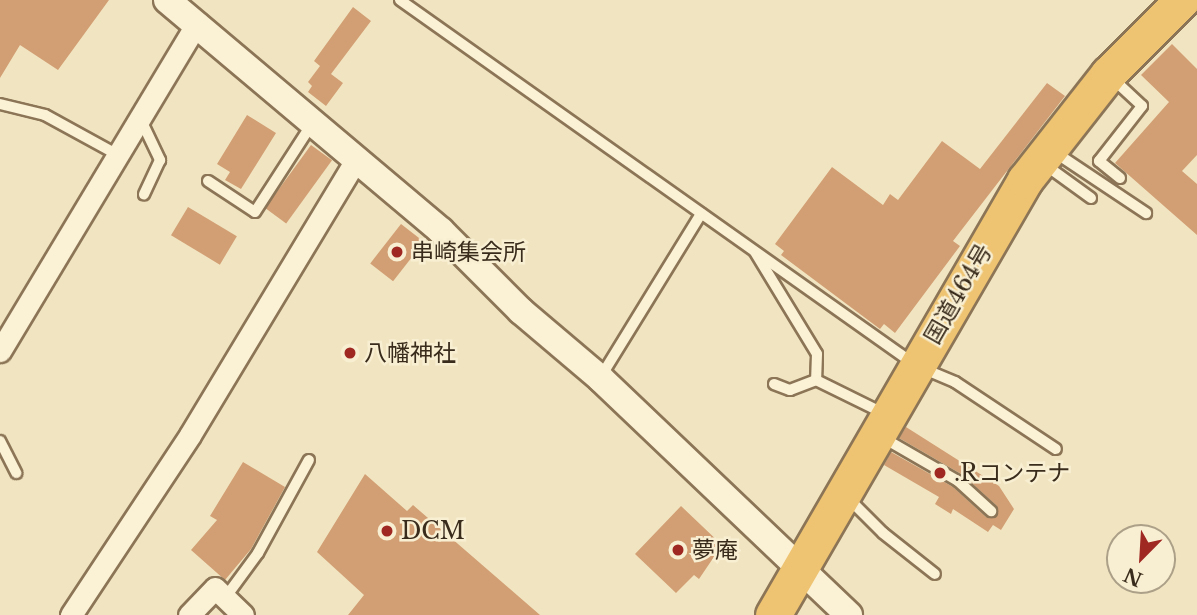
<!DOCTYPE html>
<meta charset="utf-8">
<style>
body{margin:0}
#map{position:relative;width:1197px;height:615px;overflow:hidden;background:#f1e5c1;font-family:"Libre Baskerville","Noto Sans JP",serif}
div>[style]{position:absolute}
.building>*{inset:0;background:#d29f74;transform-origin:0 0}
.roads{filter:drop-shadow(2px 0 #8c7557) drop-shadow(-2px 0 #8c7557) drop-shadow(0 2px #8c7557) drop-shadow(0 -2px #8c7557)}
.service>*{height:10px;margin:-5px;padding:0 5px;transform-origin:5px;border-radius:5px;background:#fbf1d5}
.minor>*{height:21px;margin:-10.5px;padding:0 10.5px;transform-origin:10.5px;border-radius:10.5px;background:#fbf1d5}
.tertiary>*{height:26px;margin:-13px;padding:0 13px;transform-origin:13px;border-radius:13px;background:#fbf1d5}
.trunk>*{height:35px;margin:-17.5px;padding:0 17.5px;transform-origin:17.5px;border-radius:17.5px;background:#eec371}
.dots>*{width:19px;height:19px;translate:-50% -50%;box-sizing:border-box;border:4px solid #f8eed1;border-radius:50%}
span{translate:-50% -50%;white-space:nowrap;text-align:center;line-height:1.15;-webkit-text-stroke:5px #f8eed1;paint-order:stroke}
.poi-label{font-size:23px;color:#3a2c1c}
.left{translate:0 -50%;text-align:left}
.street-label{font-size:23px;color:#3a2c1c}
.north{position:absolute;left:1106px;top:524px;width:70px;height:70px;box-sizing:border-box;background:#f8eed1;border:2px solid #aca089;border-radius:50%;rotate:204deg;font-size:19px;font-weight:700;line-height:28px;text-align:center;color:#3a2c1c}
.north::after{content:'';display:block;margin:auto;width:24px;height:32px;background:#9f2823;clip-path:polygon(50% 0,100% 100%,50% 72%,0 100%)}
</style>
<div id="map">
<div class="building">
<i style="clip-path:polygon(0 0,109px 0,58px 70px,20px 45px,0 78px)"></i>
<i style="clip-path:polygon(353px 7px,371px 21px,331px 74px,343px 83px,326px 106px,308px 92px,312px 86px,308px 82px,320px 66px,314px 61px)"></i>
<i style="clip-path:polygon(1172px 44px,1197px 69px,1197px 155px,1182px 171px,1197px 184px,1197px 235px,1115px 163px,1169px 102px,1141px 75px)"></i>
<i style="clip-path:polygon(1047px 83px,1065px 96px,953px 241px,960px 246px,895px 333px,884px 324px,880px 329px,781px 255px,784px 251px,775px 244px,832px 167px,883px 205px,890px 194px,898px 200px,942px 141px,980px 169px)"></i>
<i style="clip-path:polygon(247px 115px,276px 133px,241px 189px,225px 180px,230px 172px,217px 164px)"></i>
<i style="left:311px;top:145px;width:26px;height:78px;rotate:36deg"></i>
<i style="left:188px;top:207px;width:57px;height:33px;rotate:31deg"></i>
<i style="left:401px;top:224px;width:29px;height:50px;rotate:38deg"></i>
<i style="clip-path:polygon(906px 427px,999px 486px,1014px 509px,1001px 530px,993px 525px,988px 532px,953px 509px,951px 514px,935px 504px,939px 497px,884px 465px,891px 452px,953px 487px,986px 517px,997px 516px,997px 506px,963px 475px,899px 438px)"></i>
<i style="clip-path:polygon(243px 462px,285px 487px,251px 549px,225px 580px,191px 550px,217px 520px,210px 516px)"></i>
<i style="clip-path:polygon(365px 474px,407px 511px,413px 505px,540px 615px,348px 615px,364px 595px,317px 552px)"></i>
<i style="clip-path:polygon(681px 506px,722px 545px,699px 579px,694px 575px,676px 593px,635px 554px)"></i>
</div>
<div class="roads">
<div class="service">
<i style="left:400px;top:0;width:633px;rotate:35.3deg"></i>
<i style="left:917px;top:366px;width:41px;rotate:22.8deg"></i>
<i style="left:955px;top:382px;width:121px;rotate:33.6deg"></i>
<i style="left:1112px;top:78px;width:41px;rotate:43deg"></i>
<i style="left:1142px;top:106px;width:70px;rotate:128deg"></i>
<i style="left:1099px;top:161px;width:27px;rotate:39deg"></i>
<i style="left:0;top:104px;width:46px;rotate:13.7deg"></i>
<i style="left:45px;top:115px;width:83px;rotate:28.7deg"></i>
<i style="left:140px;top:118px;width:47px;rotate:64.5deg"></i>
<i style="left:160px;top:160px;width:38px;rotate:115deg"></i>
<i style="left:1053px;top:151px;width:112px;rotate:33.7deg"></i>
<i style="left:1044px;top:164px;width:58px;rotate:35.9deg"></i>
<i style="left:208px;top:181px;width:56px;rotate:33.4deg"></i>
<i style="left:255px;top:212px;width:105px;rotate:-57.1deg"></i>
<i style="left:755px;top:252px;width:119px;rotate:58.7deg"></i>
<i style="left:817px;top:354px;width:26px;rotate:92deg"></i>
<i style="left:600px;top:378px;width:193px;rotate:-58.4deg"></i>
<i style="left:774px;top:384px;width:17px;rotate:21deg"></i>
<i style="left:790px;top:390px;width:28px;rotate:-21deg"></i>
<i style="left:816px;top:380px;width:75px;rotate:26.2deg"></i>
<i style="left:880px;top:436px;width:90px;rotate:30deg"></i>
<i style="left:958px;top:481px;width:45px;rotate:42.3deg"></i>
<i style="left:0;top:441px;width:36px;rotate:63deg"></i>
<i style="left:846px;top:496px;width:52px;rotate:45deg"></i>
<i style="left:883px;top:533px;width:66px;rotate:38.3deg"></i>
<i style="left:225px;top:598px;width:56px;rotate:-53.7deg"></i>
<i style="left:258px;top:553px;width:106px;rotate:-61.3deg"></i>
</div>
<div class="minor">
<i style="left:0;top:351px;width:383px;rotate:-59deg"></i>
<i style="left:71px;top:615px;width:216px;rotate:-56.5deg"></i>
<i style="left:190px;top:435px;width:323px;rotate:-58.9deg"></i>
<i style="left:189px;top:615px;width:37px;rotate:-46deg"></i>
<i style="left:215px;top:588px;width:39px;rotate:44deg"></i>
</div>
<div class="tertiary">
<i style="left:167px;top:0;width:358px;rotate:40.1deg"></i>
<i style="left:441px;top:231px;width:113px;rotate:45deg"></i>
<i style="left:521px;top:311px;width:104px;rotate:40.3deg"></i>
<i style="left:600px;top:378px;width:344px;rotate:43.6deg"></i>
</div>
<div class="trunk">
<i style="left:773px;top:615px;width:503px;rotate:-59.92deg"></i>
<i style="left:1025px;top:180px;width:135px;rotate:-51.9deg"></i>
<i style="left:1108px;top:74px;width:105px;rotate:-45deg"></i>
</div>
</div>
<div class="dots">
<i style="left:397px;top:252px;background:#9f2823"></i>
<i style="left:350px;top:353px;background:#9f2823"></i>
<i style="left:940px;top:473px;background:#9f2823"></i>
<i style="left:387px;top:531px;background:#9f2823"></i>
<i style="left:678px;top:550px;background:#9f2823"></i>
</div>
<div class="poi-label">
<span class="left" style="left:411px;top:252px">串崎集会所</span>
<span class="left" style="left:364px;top:353px">八幡神社</span>
<span class="left" style="left:954px;top:473px">.Rコンテナ</span>
<span class="left" style="left:401px;top:531px">DCM</span>
<span class="left" style="left:692px;top:550px">夢庵</span>
</div>
<div class="street-label">
<span style="left:958px;top:294px;rotate:-60deg">国道464号</span>
</div>
<div class="north">N</div>
</div>
